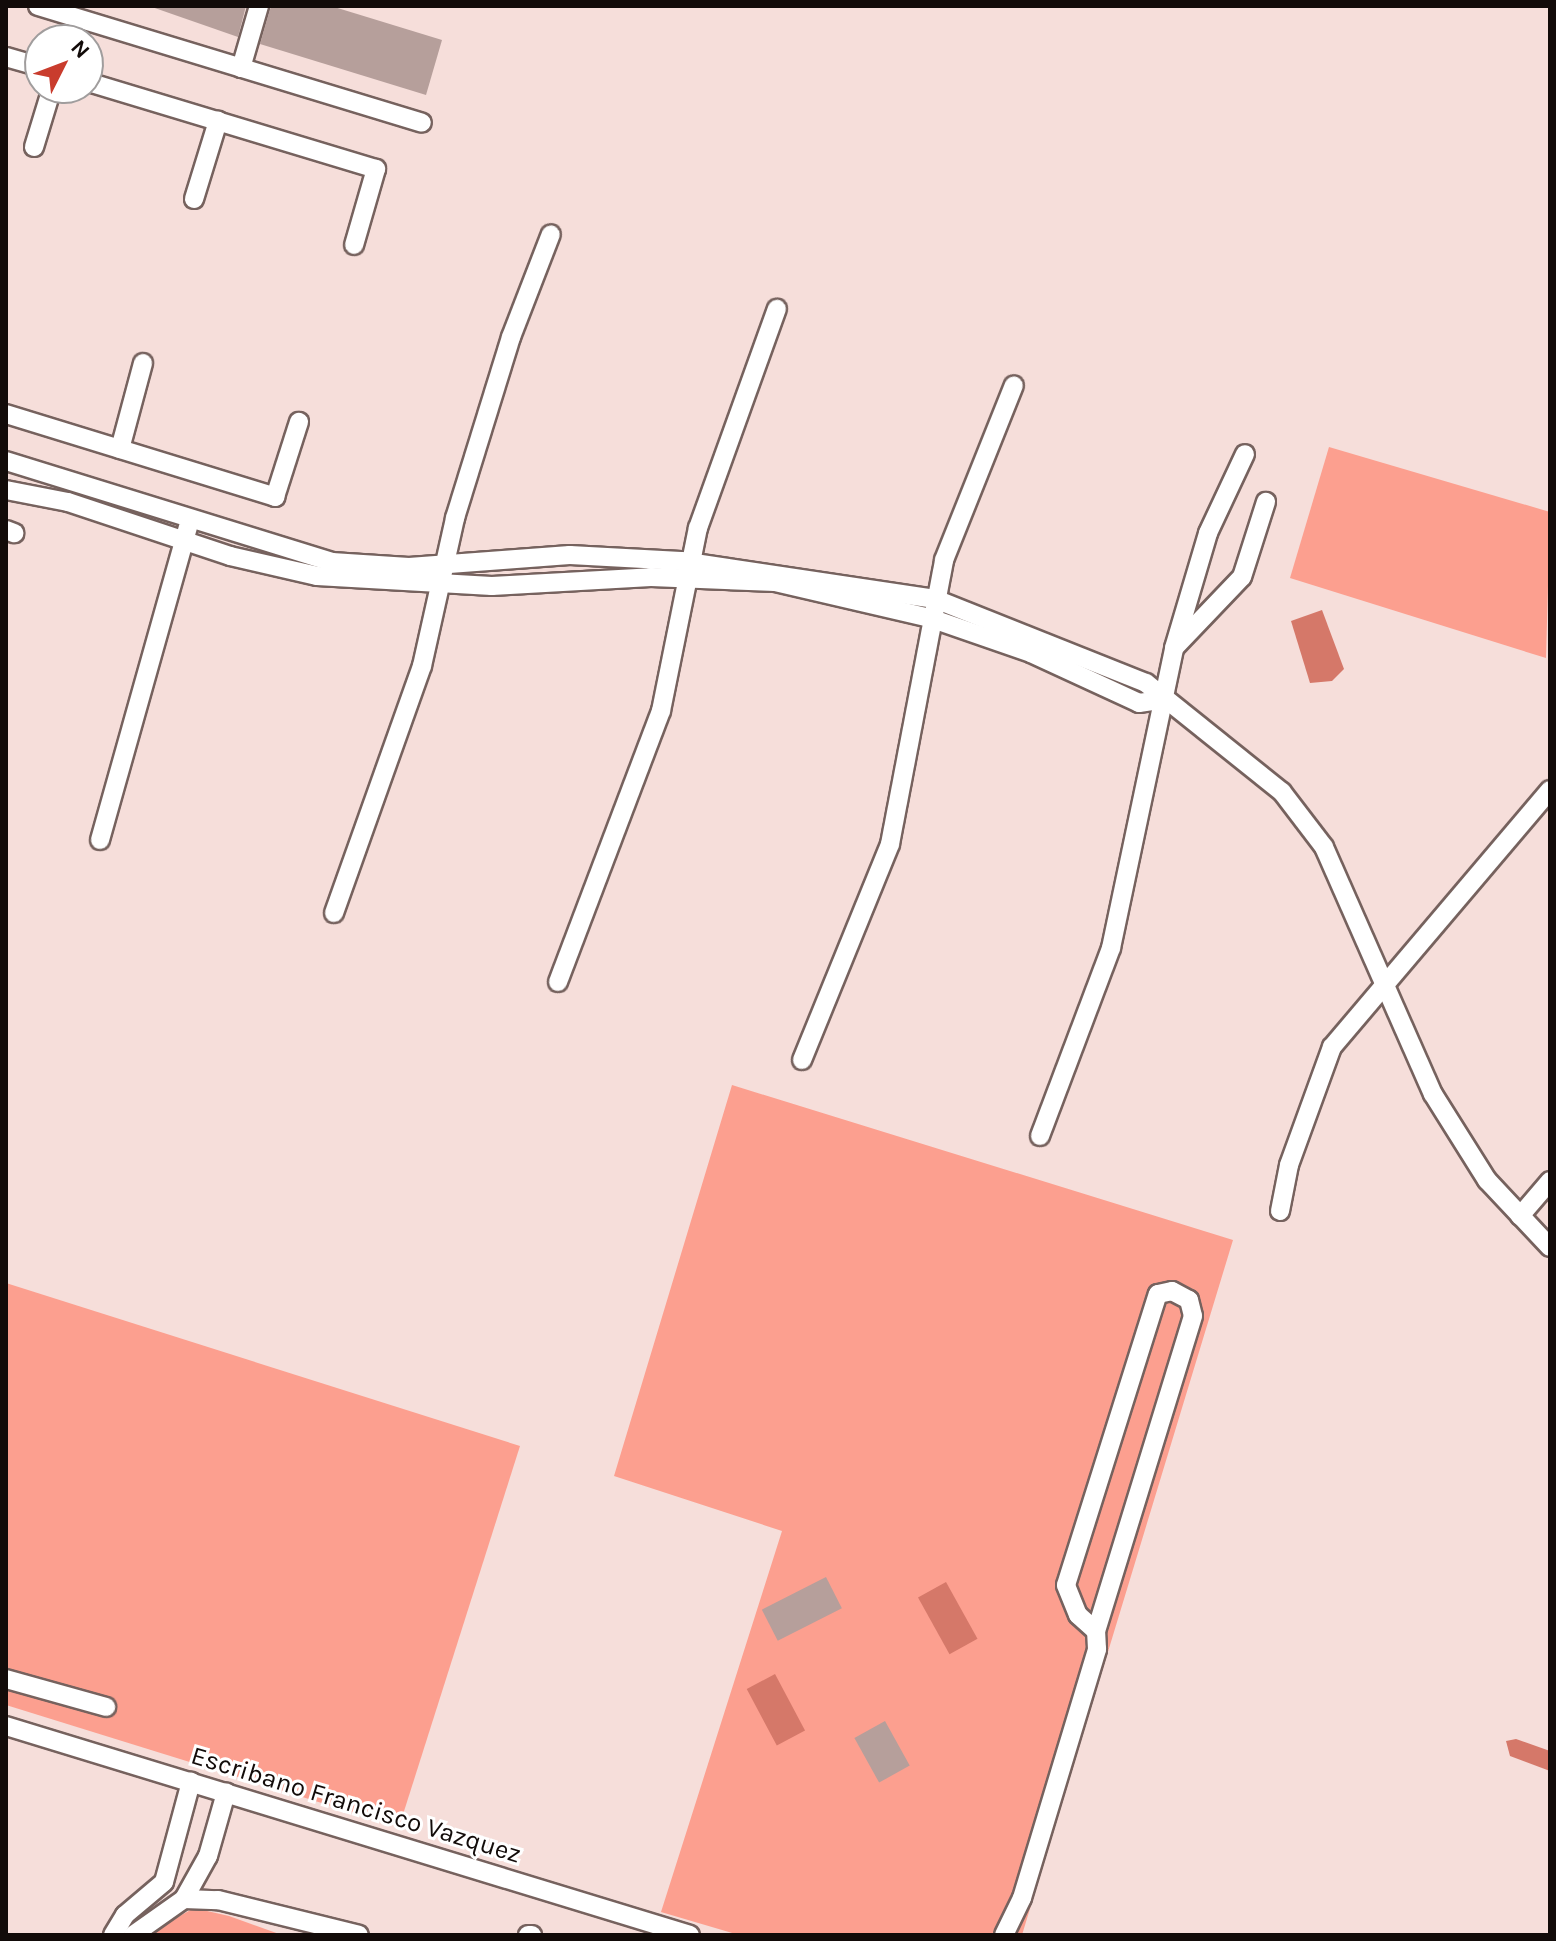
<!DOCTYPE html>
<style>
body{margin:0}
#map{position:relative;width:1556px;height:1941px;overflow:hidden;background:#f6deda;font-family:Karla,sans-serif}
div>[style]{position:absolute}
.green>*{inset:0;background:#fc9f8f}
.water>*{inset:0;background:#d57869;transform-origin:0 0}
.building>*{inset:0;background:#b69f9b;transform-origin:0 0}
.roads{filter:drop-shadow(2px 0 #76625e) drop-shadow(-2px 0 #76625e) drop-shadow(0 2px #76625e) drop-shadow(0 -2px #76625e)}
.minor>*{height:18px;margin:-9px;padding:0 9px;transform-origin:9px;border-radius:9px;background:#fff}
span{translate:-50% -50%;white-space:nowrap;text-align:center;line-height:1.15;-webkit-text-stroke:6px #fff;paint-order:stroke}
.street-label{font-size:26px;color:#120b09}
.frame{position:absolute;inset:0;border:8px solid #120b09;pointer-events:none}
.north{position:absolute;left:24px;top:24px;width:80px;height:80px;box-sizing:border-box;background:#fff;border:2px solid #a09d9d;border-radius:50%;rotate:48deg;font-size:22px;font-weight:700;line-height:32px;text-align:center;color:#120b09}
.north::after{content:'';display:block;margin:auto;width:28px;height:36px;background:#c93c2d;clip-path:polygon(50% 0,100% 100%,50% 72%,0 100%)}
</style>
<div id="map">
<div class="green">
<i style="clip-path:polygon(1329px 447px,1550px 512px,1546px 658px,1290px 578px)"></i>
<i style="clip-path:polygon(732px 1085px,1233px 1240px,1022px 1935px,739px 1935px,661px 1912px,782px 1531px,614px 1476px)"></i>
<i style="clip-path:polygon(6px 1283px,520px 1446px,399px 1827px,6px 1705px)"></i>
<i style="clip-path:polygon(194px 1908px,229px 1916px,282px 1935px,146px 1935px)"></i>
</div>
<div class="water">
<i style="clip-path:polygon(1322px 610px,1344px 669px,1332px 681px,1310px 683px,1291px 621px)"></i>
<i style="left:946px;top:1582px;width:65px;height:32px;rotate:61deg"></i>
<i style="left:775px;top:1674px;width:64px;height:32px;rotate:62deg"></i>
<i style="clip-path:polygon(1516px 1739px,1550px 1751px,1550px 1771px,1510px 1756px,1506px 1741px)"></i>
</div>
<div class="building">
<i style="clip-path:polygon(149px 6px,246px 6px,238px 37px)"></i>
<i style="clip-path:polygon(271px 6px,331px 6px,442px 40px,426px 95px,260px 44px)"></i>
<i style="left:826px;top:1577px;width:35px;height:72px;rotate:63deg"></i>
<i style="left:885px;top:1721px;width:51px;height:35px;rotate:61deg"></i>
</div>
<div class="roads">
<div class="minor">
<i style="left:38px;top:6px;width:401px;rotate:16.9deg"></i>
<i style="left:6px;top:57px;width:35px;rotate:16deg"></i>
<i style="left:241px;top:68px;width:65px;rotate:-73.8deg"></i>
<i style="left:88px;top:82px;width:301px;rotate:16.8deg"></i>
<i style="left:376px;top:169px;width:79px;rotate:106.1deg"></i>
<i style="left:34px;top:147px;width:62px;rotate:-73deg"></i>
<i style="left:194px;top:199px;width:82px;rotate:-72.9deg"></i>
<i style="left:6px;top:414px;width:282px;rotate:17.1deg"></i>
<i style="left:275px;top:497px;width:79px;rotate:-72.3deg"></i>
<i style="left:120px;top:449px;width:89px;rotate:-75deg"></i>
<i style="left:6px;top:461px;width:341px;rotate:17.2deg"></i>
<i style="left:332px;top:562px;width:77px;rotate:3.7deg"></i>
<i style="left:409px;top:567px;width:161px;rotate:-4.3deg"></i>
<i style="left:570px;top:555px;width:111px;rotate:3.1deg"></i>
<i style="left:681px;top:561px;width:257px;rotate:8.5deg"></i>
<i style="left:935px;top:599px;width:227px;rotate:21.7deg"></i>
<i style="left:1146px;top:683px;width:174px;rotate:38.7deg"></i>
<i style="left:1282px;top:792px;width:69px;rotate:52.6deg"></i>
<i style="left:1324px;top:847px;width:270px;rotate:66.2deg"></i>
<i style="left:1433px;top:1094px;width:102px;rotate:57.9deg"></i>
<i style="left:1487px;top:1180px;width:92px;rotate:46.8deg"></i>
<i style="left:6px;top:490px;width:63px;rotate:11deg"></i>
<i style="left:68px;top:502px;width:171px;rotate:18.4deg"></i>
<i style="left:230px;top:556px;width:89px;rotate:12.9deg"></i>
<i style="left:317px;top:576px;width:175px;rotate:3.3deg"></i>
<i style="left:492px;top:586px;width:159px;rotate:-3.2deg"></i>
<i style="left:651px;top:577px;width:124px;rotate:2.3deg"></i>
<i style="left:775px;top:582px;width:159px;rotate:13.1deg"></i>
<i style="left:930px;top:618px;width:107px;rotate:19.1deg"></i>
<i style="left:1031px;top:653px;width:119px;rotate:24.8deg"></i>
<i style="left:1139px;top:703px;width:22px;rotate:-8deg"></i>
<i style="left:6px;top:530px;width:9px;rotate:21deg"></i>
<i style="left:1176px;top:646px;width:95px;rotate:-46.3deg"></i>
<i style="left:1242px;top:577px;width:79px;rotate:-72.3deg"></i>
<i style="left:100px;top:840px;width:325px;rotate:-74.3deg"></i>
<i style="left:334px;top:913px;width:262px;rotate:-70.4deg"></i>
<i style="left:422px;top:666px;width:152px;rotate:-77.4deg"></i>
<i style="left:455px;top:518px;width:189px;rotate:-72.8deg"></i>
<i style="left:511px;top:337px;width:110px;rotate:-68.8deg"></i>
<i style="left:558px;top:982px;width:290px;rotate:-69.2deg"></i>
<i style="left:661px;top:711px;width:187px;rotate:-78.6deg"></i>
<i style="left:698px;top:528px;width:233px;rotate:-70.2deg"></i>
<i style="left:802px;top:1060px;width:233px;rotate:-67.8deg"></i>
<i style="left:890px;top:844px;width:289px;rotate:-79.2deg"></i>
<i style="left:944px;top:560px;width:188px;rotate:-68.2deg"></i>
<i style="left:1040px;top:1136px;width:201px;rotate:-69.3deg"></i>
<i style="left:1111px;top:948px;width:307px;rotate:-78.1deg"></i>
<i style="left:1174px;top:648px;width:120px;rotate:-73.5deg"></i>
<i style="left:1208px;top:533px;width:87px;rotate:-64.9deg"></i>
<i style="left:1280px;top:1211px;width:47px;rotate:-78.9deg"></i>
<i style="left:1289px;top:1165px;width:126px;rotate:-70deg"></i>
<i style="left:1332px;top:1047px;width:337px;rotate:-49.7deg"></i>
<i style="left:1520px;top:1216px;width:46px;rotate:-49.4deg"></i>
<i style="left:6px;top:1679px;width:104px;rotate:15.6deg"></i>
<i style="left:6px;top:1726px;width:715px;rotate:16.99deg"></i>
<i style="left:184px;top:1899px;width:34px;rotate:2deg"></i>
<i style="left:218px;top:1900px;width:145px;rotate:13.9deg"></i>
<i style="left:113px;top:1935px;width:23px;rotate:-59deg"></i>
<i style="left:125px;top:1915px;width:51px;rotate:-40.2deg"></i>
<i style="left:164px;top:1882px;width:104px;rotate:-74.9deg"></i>
<i style="left:133px;top:1935px;width:62px;rotate:-35.2deg"></i>
<i style="left:184px;top:1899px;width:49px;rotate:-60.8deg"></i>
<i style="left:208px;top:1856px;width:66px;rotate:-74.1deg"></i>
<i style="left:528px;top:1935px;width:4px"></i>
<i style="left:1004px;top:1935px;width:41px;rotate:-64.1deg"></i>
<i style="left:1022px;top:1898px;width:260px;rotate:-73.2deg"></i>
<i style="left:1097px;top:1649px;width:18px;rotate:-93deg"></i>
<i style="left:1096px;top:1631px;width:24px;rotate:-138deg"></i>
<i style="left:1078px;top:1615px;width:32px;rotate:-112deg"></i>
<i style="left:1066px;top:1585px;width:305px;rotate:-72.5deg"></i>
<i style="left:1158px;top:1294px;width:14px;rotate:-12deg"></i>
<i style="left:1172px;top:1291px;width:19px;rotate:28deg"></i>
<i style="left:1189px;top:1300px;width:16px;rotate:76deg"></i>
<i style="left:1193px;top:1316px;width:330px;rotate:107.1deg"></i>
</div>
</div>
<div class="street-label">
<span style="left:356px;top:1805px;rotate:17deg">Escribano Francisco Vazquez</span>
</div>
<div class="frame"></div>
<div class="north">N</div>
</div>
